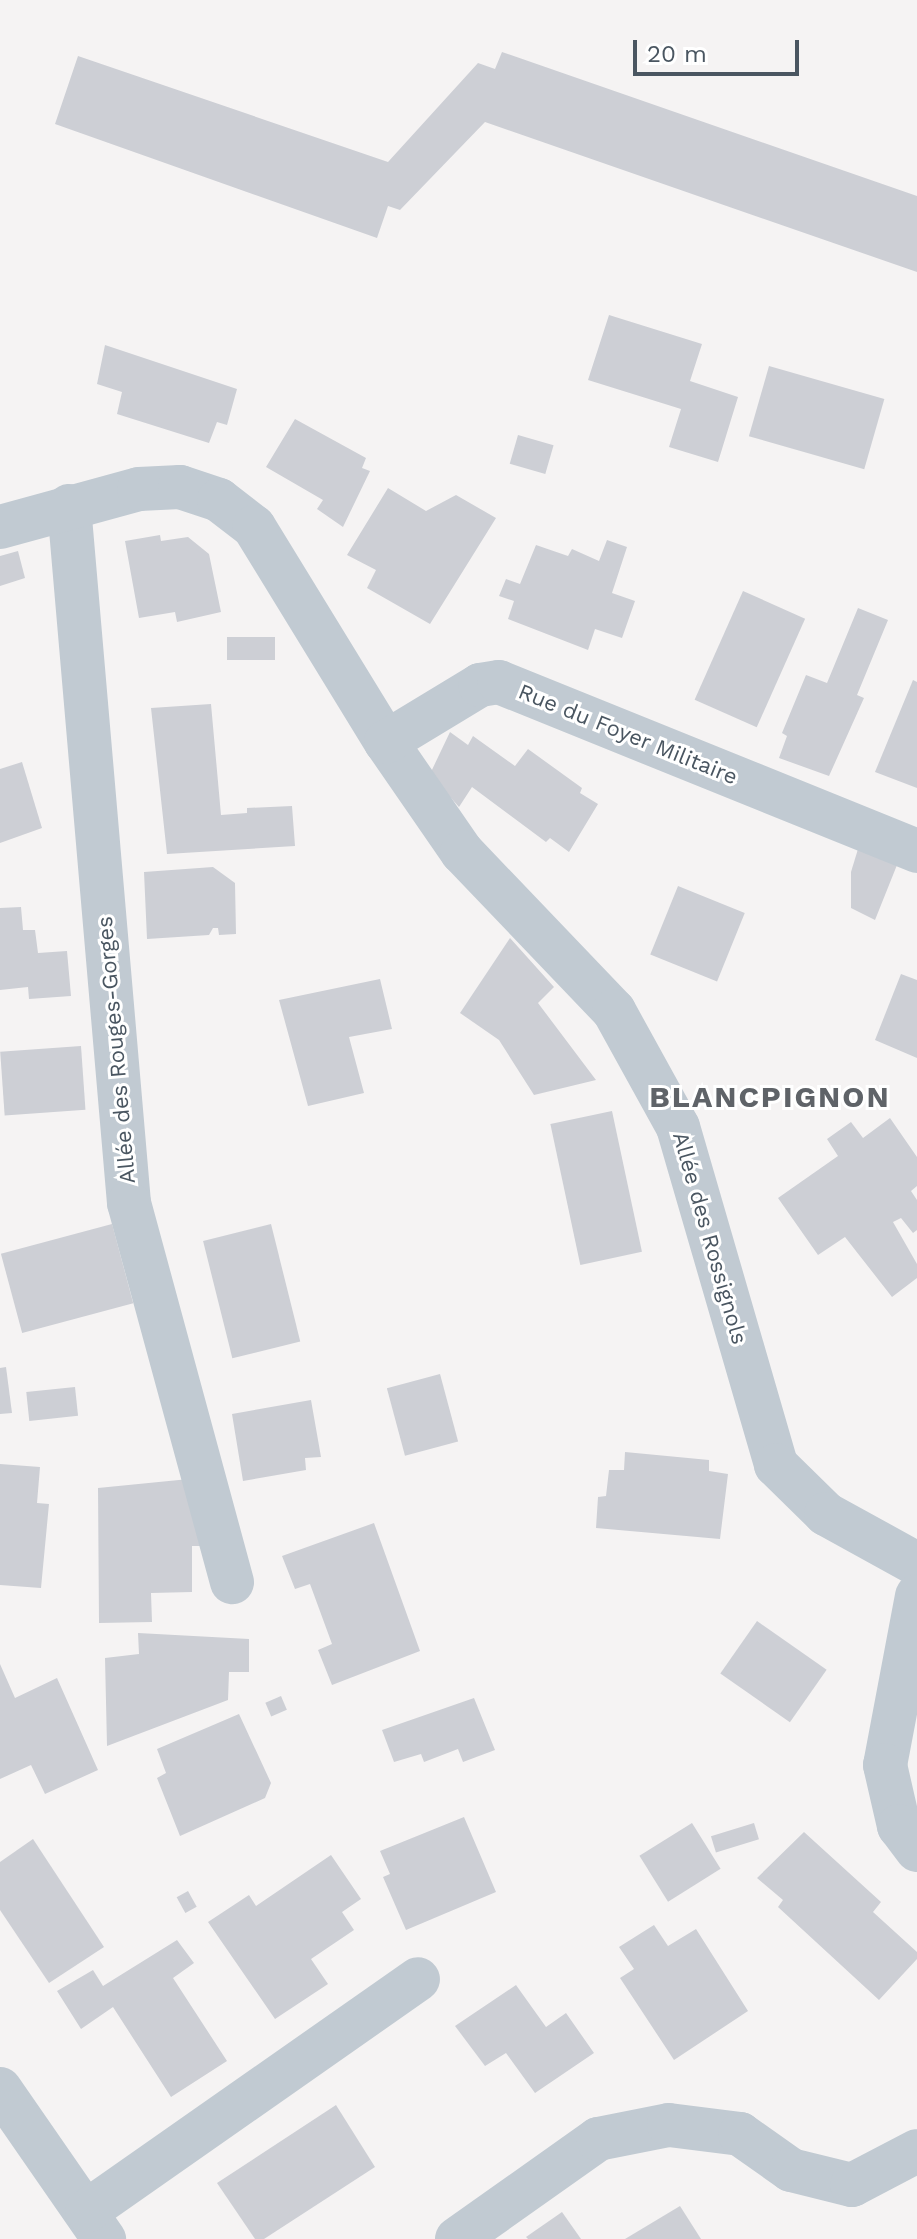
<!DOCTYPE html>
<meta charset="utf-8">
<style>
body{margin:0}
#map{position:relative;width:917px;height:2239px;overflow:hidden;background:#f5f3f3;font-family:"Work Sans",sans-serif}
div>[style]{position:absolute}
.building>*{inset:0;background:#cdcfd5;transform-origin:0 0}
.minor>*{height:44px;margin:-22px;padding:0 22px;transform-origin:22px;border-radius:22px;background:#c1cad2}
span{translate:-50% -50%;white-space:nowrap;text-align:center;line-height:1.15;-webkit-text-stroke:6px #fff;paint-order:stroke}
.street-label{font-size:22px;color:#4a5661}
.district-label{font-size:30px;color:#5f6368;font-weight:700;letter-spacing:2px}
.scale{position:absolute;left:633px;top:40px;width:166px;height:36px;box-sizing:border-box;border:4px solid #4a5661;border-top:0;padding-left:10px;font-size:24px;line-height:28px;white-space:nowrap;color:#4a5661;-webkit-text-stroke:6px #fff;paint-order:stroke}
</style>
<div id="map">
<div class="building">
<i style="clip-path:polygon(502px 52px,917px 196px,917px 272px,485px 122px,400px 210px,388px 206px,377px 238px,55px 124px,78px 56px,388px 162px,478px 63px,495px 69px)"></i>
<i style="clip-path:polygon(609px 315px,702px 344px,690px 381px,738px 397px,718px 462px,669px 447px,681px 409px,588px 380px)"></i>
<i style="clip-path:polygon(105px 345px,237px 389px,227px 425px,217px 422px,209px 443px,117px 414px,122px 392px,97px 384px)"></i>
<i style="left:769px;top:366px;width:120px;height:73px;rotate:16deg"></i>
<i style="clip-path:polygon(295px 419px,366px 458px,362px 468px,370px 471px,343px 527px,317px 509px,323px 500px,266px 467px)"></i>
<i style="left:518px;top:435px;width:37px;height:30px;rotate:16deg"></i>
<i style="clip-path:polygon(388px 488px,426px 511px,456px 495px,496px 518px,430px 624px,367px 588px,376px 570px,347px 555px)"></i>
<i style="clip-path:polygon(160px 535px,161px 541px,188px 537px,209px 554px,221px 612px,177px 622px,175px 612px,139px 618px,125px 541px)"></i>
<i style="clip-path:polygon(607px 540px,627px 547px,612px 593px,635px 601px,622px 638px,595px 629px,588px 650px,508px 619px,514px 601px,499px 596px,506px 579px,520px 584px,536px 545px,568px 556px,572px 549px,599px 561px)"></i>
<i style="clip-path:polygon(18px 551px,25px 578px,0 586px,0 556px)"></i>
<i style="left:743px;top:591px;width:68px;height:119px;rotate:24deg"></i>
<i style="clip-path:polygon(858px 608px,888px 620px,857px 695px,864px 698px,829px 776px,779px 758px,787px 736px,782px 733px,806px 675px,827px 683px)"></i>
<i style="left:275px;top:637px;width:23px;height:48px;rotate:90deg"></i>
<i style="clip-path:polygon(913px 680px,917px 682px,917px 788px,875px 772px)"></i>
<i style="clip-path:polygon(211px 704px,221px 815px,247px 813px,247px 808px,292px 806px,295px 846px,167px 854px,151px 708px)"></i>
<i style="clip-path:polygon(450px 732px,468px 745px,473px 736px,515px 766px,528px 749px,582px 788px,580px 793px,598px 804px,569px 852px,550px 838px,546px 842px,472px 787px,459px 807px,430px 774px)"></i>
<i style="clip-path:polygon(22px 762px,42px 828px,0 843px,0 769px)"></i>
<i style="clip-path:polygon(858px 849px,897px 865px,875px 920px,851px 908px,851px 872px)"></i>
<i style="clip-path:polygon(213px 867px,235px 883px,236px 934px,219px 935px,218px 928px,213px 928px,209px 935px,147px 939px,144px 872px)"></i>
<i style="left:678px;top:886px;width:72px;height:74px;rotate:22deg"></i>
<i style="clip-path:polygon(21px 907px,23px 930px,35px 930px,38px 953px,67px 951px,71px 996px,29px 999px,28px 987px,0 990px,0 908px)"></i>
<i style="clip-path:polygon(510px 938px,554px 987px,538px 1003px,596px 1080px,534px 1095px,499px 1040px,460px 1013px)"></i>
<i style="clip-path:polygon(901px 974px,917px 980px,917px 1058px,875px 1040px)"></i>
<i style="clip-path:polygon(380px 979px,392px 1029px,349px 1037px,364px 1093px,308px 1106px,279px 1000px)"></i>
<i style="left:81px;top:1046px;width:64px;height:81px;rotate:86deg"></i>
<i style="left:612px;top:1111px;width:144px;height:63px;rotate:78deg"></i>
<i style="clip-path:polygon(890px 1118px,917px 1157px,917px 1186px,911px 1191px,917px 1200px,917px 1230px,913px 1233px,901px 1218px,893px 1222px,917px 1264px,917px 1278px,892px 1297px,845px 1237px,818px 1255px,778px 1198px,838px 1156px,827px 1139px,851px 1122px,863px 1138px)"></i>
<i style="left:112px;top:1224px;width:82px;height:115px;rotate:75deg"></i>
<i style="left:271px;top:1224px;width:121px;height:70px;rotate:76deg"></i>
<i style="clip-path:polygon(6px 1367px,12px 1413px,0 1414px,0 1368px)"></i>
<i style="left:440px;top:1374px;width:70px;height:55px;rotate:75deg"></i>
<i style="left:75px;top:1387px;width:29px;height:49px;rotate:84deg"></i>
<i style="clip-path:polygon(311px 1400px,321px 1457px,305px 1458px,306px 1470px,243px 1481px,232px 1414px)"></i>
<i style="clip-path:polygon(625px 1452px,709px 1460px,709px 1471px,728px 1474px,720px 1539px,596px 1528px,598px 1497px,606px 1496px,609px 1470px,624px 1470px)"></i>
<i style="clip-path:polygon(0 1464px,40px 1467px,37px 1503px,49px 1504px,41px 1588px,0 1585px)"></i>
<i style="clip-path:polygon(189px 1479px,209px 1546px,192px 1546px,192px 1592px,151px 1593px,152px 1622px,99px 1623px,98px 1488px)"></i>
<i style="clip-path:polygon(374px 1523px,420px 1651px,332px 1685px,318px 1650px,332px 1644px,310px 1584px,295px 1589px,282px 1556px)"></i>
<i style="left:757px;top:1621px;width:85px;height:64px;rotate:35deg"></i>
<i style="clip-path:polygon(138px 1633px,249px 1639px,249px 1672px,229px 1672px,228px 1700px,107px 1746px,105px 1658px,139px 1654px)"></i>
<i style="clip-path:polygon(0 1664px,15px 1698px,57px 1678px,98px 1770px,45px 1794px,31px 1765px,0 1779px)"></i>
<i style="left:281px;top:1696px;width:15px;height:17px;rotate:67deg"></i>
<i style="clip-path:polygon(474px 1698px,495px 1750px,463px 1762px,458px 1749px,424px 1762px,421px 1754px,394px 1762px,382px 1730px)"></i>
<i style="clip-path:polygon(239px 1714px,271px 1783px,265px 1798px,180px 1836px,157px 1778px,166px 1773px,157px 1749px)"></i>
<i style="clip-path:polygon(464px 1817px,496px 1892px,406px 1930px,383px 1877px,390px 1874px,380px 1851px)"></i>
<i style="left:692px;top:1823px;width:54px;height:62px;rotate:58deg"></i>
<i style="left:754px;top:1823px;width:17px;height:45px;rotate:73deg"></i>
<i style="clip-path:polygon(804px 1832px,881px 1902px,873px 1912px,917px 1952px,917px 1959px,879px 2000px,778px 1907px,783px 1900px,757px 1878px)"></i>
<i style="clip-path:polygon(33px 1839px,104px 1947px,49px 1983px,0 1910px,0 1862px)"></i>
<i style="clip-path:polygon(331px 1855px,361px 1899px,342px 1912px,354px 1930px,311px 1959px,328px 1984px,275px 2019px,208px 1922px,249px 1895px,256px 1906px)"></i>
<i style="left:188px;top:1891px;width:18px;height:13px;rotate:61deg"></i>
<i style="clip-path:polygon(654px 1925px,668px 1946px,696px 1929px,748px 2011px,674px 2060px,620px 1978px,634px 1969px,619px 1947px)"></i>
<i style="clip-path:polygon(177px 1940px,194px 1963px,173px 1978px,227px 2061px,171px 2097px,113px 2007px,81px 2029px,57px 1991px,93px 1970px,103px 1986px)"></i>
<i style="clip-path:polygon(516px 1985px,546px 2027px,566px 2013px,594px 2053px,535px 2093px,506px 2053px,485px 2066px,455px 2026px)"></i>
<i style="clip-path:polygon(336px 2105px,375px 2167px,264px 2239px,255px 2239px,217px 2183px)"></i>
<i style="clip-path:polygon(680px 2206px,701px 2239px,625px 2239px)"></i>
<i style="clip-path:polygon(562px 2212px,581px 2239px,528px 2239px,526px 2237px)"></i>
</div>
<div class="minor">
<i style="left:69px;top:506px;width:700px;rotate:85.08deg"></i>
<i style="left:129px;top:1203px;width:393px;rotate:74.8deg"></i>
<i style="left:0;top:527px;width:144px;rotate:-15.3deg"></i>
<i style="left:139px;top:489px;width:41px;rotate:-2.8deg"></i>
<i style="left:180px;top:487px;width:41px;rotate:18.4deg"></i>
<i style="left:219px;top:500px;width:44px;rotate:37.6deg"></i>
<i style="left:254px;top:527px;width:252px;rotate:58.5deg"></i>
<i style="left:386px;top:742px;width:134px;rotate:55.4deg"></i>
<i style="left:462px;top:852px;width:220px;rotate:46.3deg"></i>
<i style="left:614px;top:1011px;width:132px;rotate:61.1deg"></i>
<i style="left:678px;top:1127px;width:352px;rotate:73.8deg"></i>
<i style="left:776px;top:1465px;width:70px;rotate:44.4deg"></i>
<i style="left:826px;top:1514px;width:104px;rotate:28.8deg"></i>
<i style="left:386px;top:742px;width:110px;rotate:-31.2deg"></i>
<i style="left:480px;top:685px;width:19px;rotate:-9deg"></i>
<i style="left:499px;top:682px;width:451px;rotate:22deg"></i>
<i style="left:917px;top:1596px;width:172px;rotate:100.7deg"></i>
<i style="left:885px;top:1765px;width:63px;rotate:77.1deg"></i>
<i style="left:899px;top:1826px;width:30px;rotate:53deg"></i>
<i style="left:0;top:2089px;width:183px;rotate:55.3deg"></i>
<i style="left:87px;top:2211px;width:404px;rotate:-35deg"></i>
<i style="left:457px;top:2239px;width:173px;rotate:-35.3deg"></i>
<i style="left:598px;top:2139px;width:72px;rotate:-11.2deg"></i>
<i style="left:669px;top:2125px;width:72px;rotate:7.2deg"></i>
<i style="left:740px;top:2134px;width:62px;rotate:35.2deg"></i>
<i style="left:791px;top:2170px;width:63px;rotate:13.8deg"></i>
<i style="left:852px;top:2185px;width:73px;rotate:-27.6deg"></i>
</div>
<div class="street-label">
<span style="left:628px;top:734px;rotate:22deg">Rue du Foyer Militaire</span>
<span style="left:116px;top:1050px;rotate:-95deg">Allée des Rouges-Gorges</span>
<span style="left:710px;top:1238px;rotate:74deg">Allée des Rossignols</span>
</div>
<div class="district-label">
<span style="left:770px;top:1097px">BLANCPIGNON</span>
</div>
<div class="scale">20 m</div>
</div>
